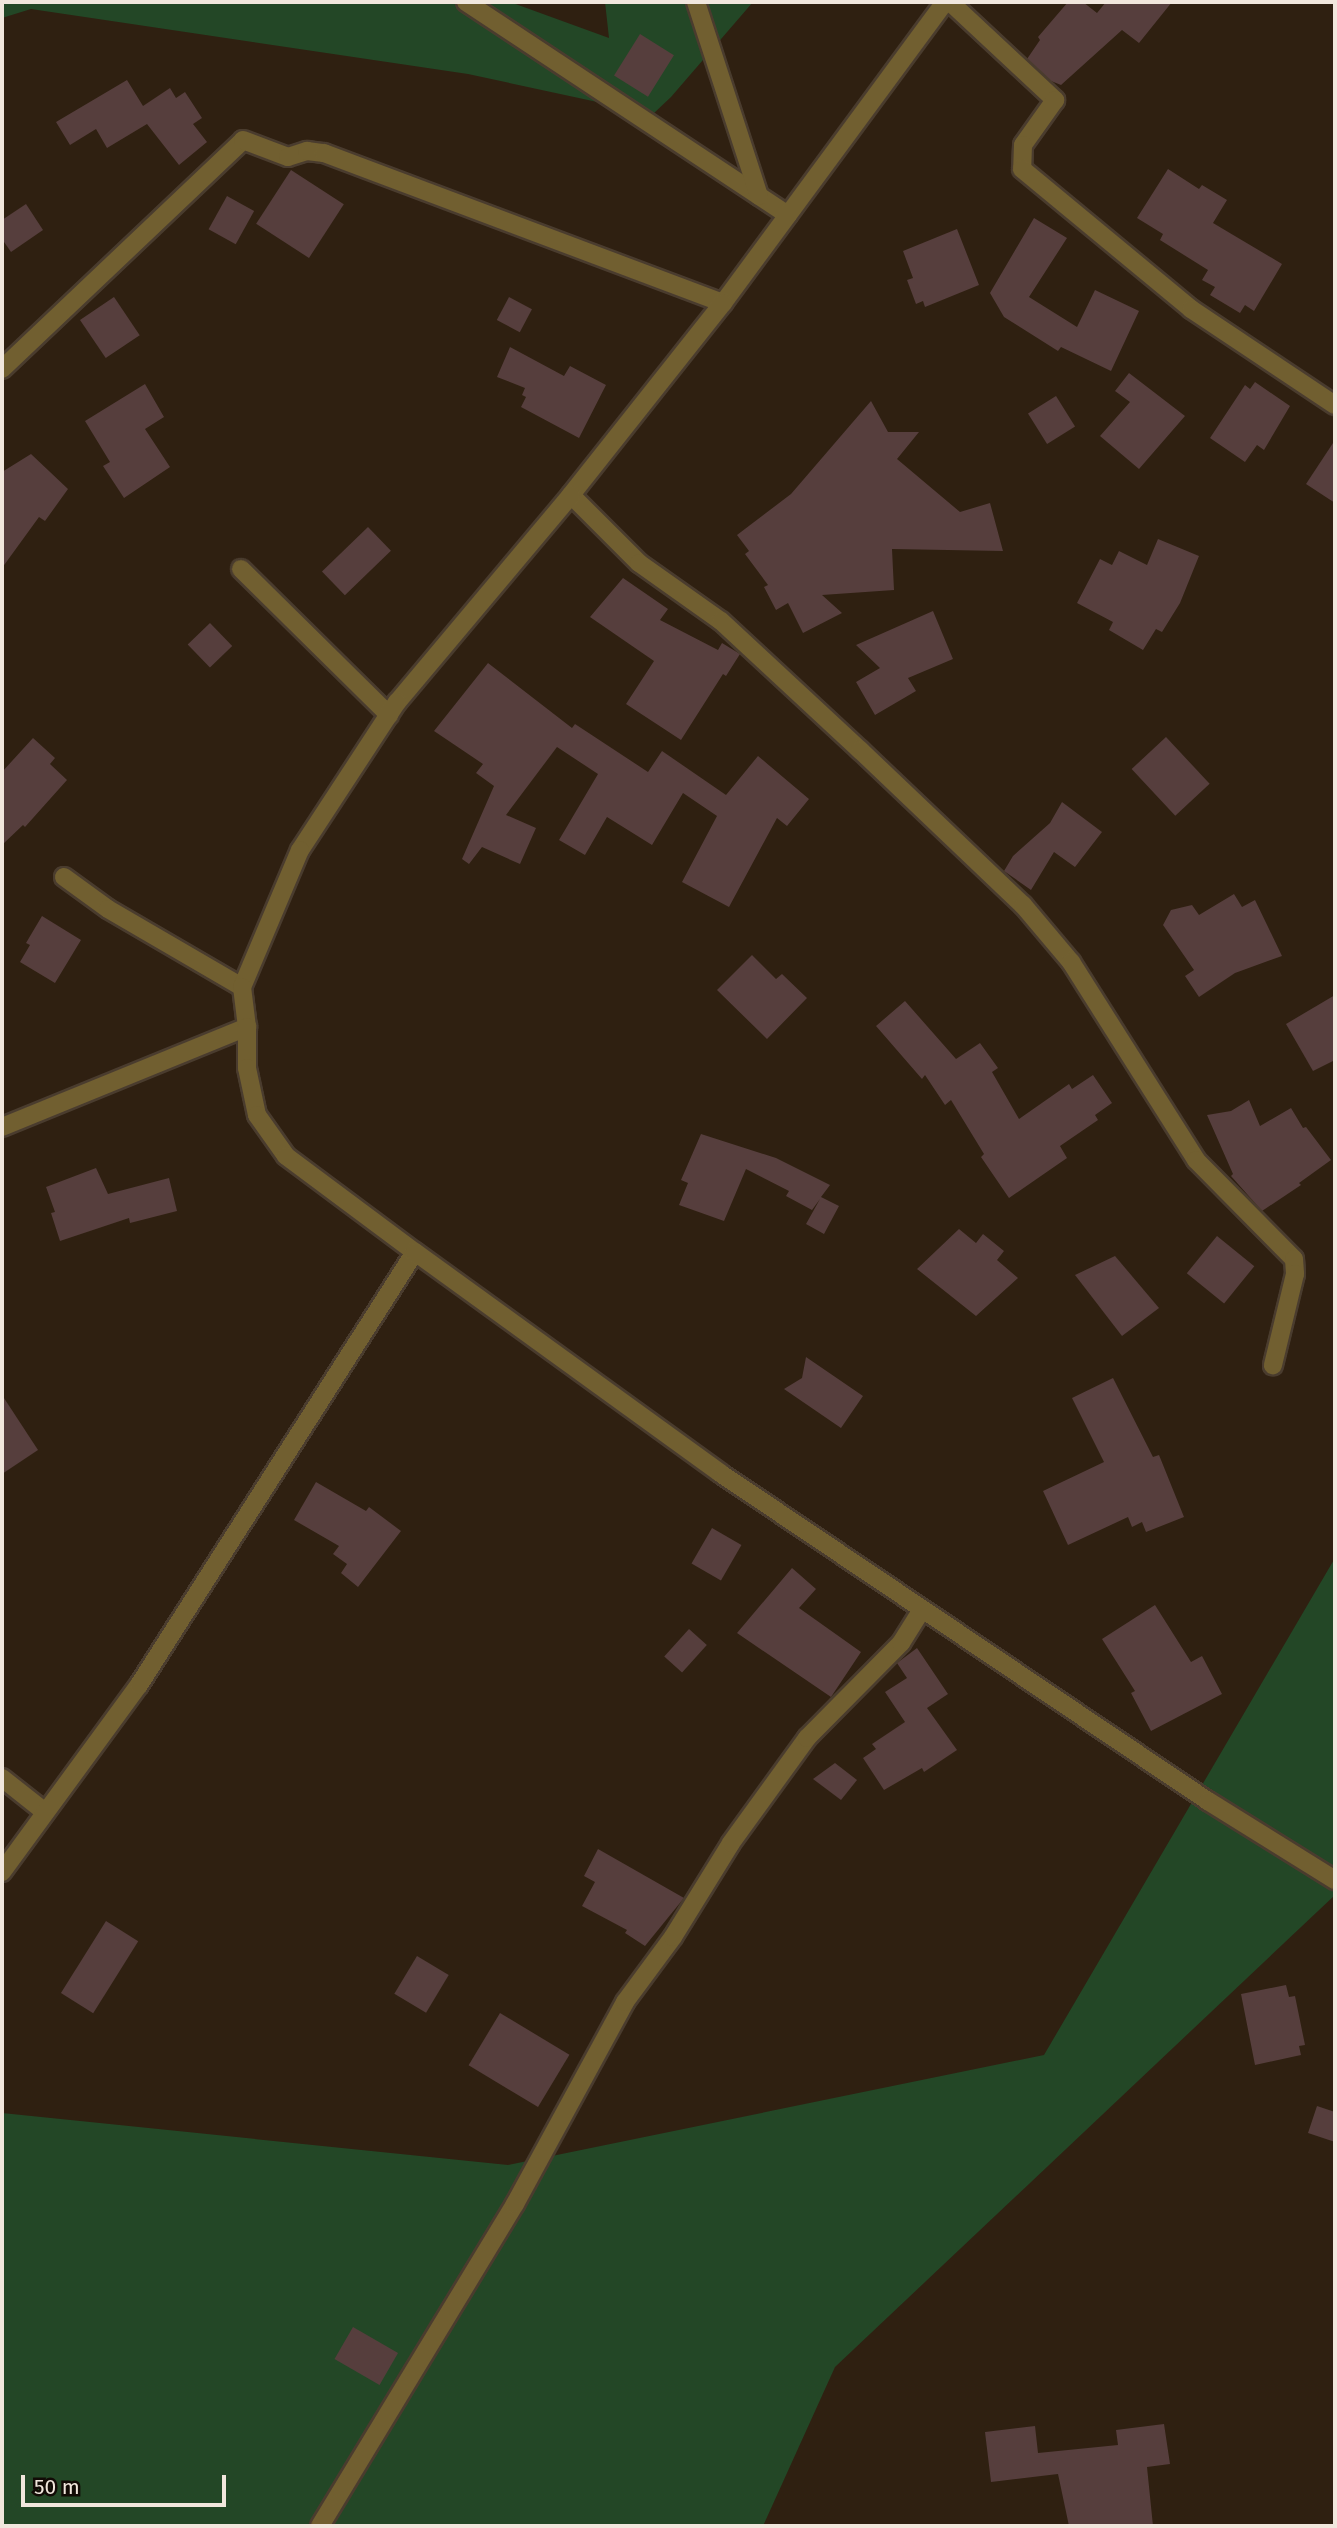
<!DOCTYPE html>
<style>
body{margin:0}
#map{position:relative;width:1337px;height:2528px;overflow:hidden;background:#2f2011;font-family:"Fira Sans",sans-serif}
div>[style]{position:absolute}
.green>*{inset:0;background:#234726}
.building>*{inset:0;background:#563e3d;transform-origin:0 0}
.roads{filter:drop-shadow(2px 0 #4a3c2e) drop-shadow(-2px 0 #4a3c2e) drop-shadow(0 2px #4a3c2e) drop-shadow(0 -2px #4a3c2e)}
.minor>*{height:18px;margin:-9px;padding:0 9px;transform-origin:9px;border-radius:9px;background:#715f30}
.tertiary>*{height:18px;margin:-9px;padding:0 9px;transform-origin:9px;border-radius:9px;background:#715f30}
span{translate:-50% -50%;white-space:nowrap;text-align:center;line-height:1.15;-webkit-text-stroke:5px #120b06;paint-order:stroke}
.frame{position:absolute;inset:0;border:4px solid #f1e7dd;pointer-events:none}
.scale{position:absolute;left:21px;top:2475px;width:205px;height:32px;box-sizing:border-box;border:4px solid #f1e7dd;border-top:0;padding-left:9px;font-size:21px;line-height:24px;white-space:nowrap;color:#f1e7dd;-webkit-text-stroke:5px #120b06;paint-order:stroke}
</style>
<div id="map">
<div class="green">
<i style="clip-path:polygon(2px 2px,510px 2px,609px 38px,605px 2px,753px 2px,671px 97px,653px 114px,468px 74px,31px 9px,2px 18px)"></i>
<i style="clip-path:polygon(1335px 1558px,1335px 1895px,835px 2367px,763px 2526px,2px 2526px,2px 2113px,508px 2165px,1044px 2055px)"></i>
</div>
<div class="building">
<i style="clip-path:polygon(1068px 2px,1083px 2px,1097px 13px,1106px 2px,1172px 2px,1139px 43px,1122px 30px,1061px 85px,1051px 81px,1027px 59px,1040px 40px,1038px 37px)"></i>
<i style="left:640px;top:34px;width:40px;height:49px;rotate:32deg"></i>
<i style="clip-path:polygon(127px 80px,143px 106px,170px 88px,176px 98px,185px 92px,202px 118px,193px 124px,207px 142px,179px 165px,147px 124px,107px 148px,96px 129px,70px 145px,56px 122px)"></i>
<i style="clip-path:polygon(1168px 169px,1199px 189px,1202px 185px,1227px 200px,1213px 223px,1282px 264px,1254px 311px,1245px 305px,1240px 313px,1210px 295px,1215px 287px,1202px 280px,1208px 270px,1160px 240px,1163px 234px,1137px 218px)"></i>
<i style="left:291px;top:170px;width:63px;height:64px;rotate:33deg"></i>
<i style="left:227px;top:196px;width:31px;height:38px;rotate:29deg"></i>
<i style="clip-path:polygon(26px 204px,43px 230px,11px 252px,2px 239px,2px 220px)"></i>
<i style="clip-path:polygon(1034px 218px,1067px 238px,1029px 297px,1077px 327px,1095px 290px,1139px 311px,1111px 371px,1061px 347px,1058px 351px,1004px 317px,990px 293px)"></i>
<i style="clip-path:polygon(957px 229px,979px 285px,925px 307px,923px 301px,916px 304px,907px 280px,913px 278px,903px 251px)"></i>
<i style="left:114px;top:297px;width:46px;height:41px;rotate:56deg"></i>
<i style="left:509px;top:297px;width:26px;height:26px;rotate:28deg"></i>
<i style="clip-path:polygon(510px 347px,564px 376px,570px 366px,606px 385px,579px 438px,521px 407px,526px 397px,522px 395px,525px 388px,497px 377px)"></i>
<i style="clip-path:polygon(1129px 373px,1185px 416px,1139px 469px,1100px 436px,1130px 402px,1115px 391px)"></i>
<i style="clip-path:polygon(1255px 382px,1290px 406px,1264px 450px,1257px 445px,1245px 462px,1210px 438px,1245px 385px,1250px 389px)"></i>
<i style="clip-path:polygon(145px 384px,164px 417px,145px 429px,170px 467px,124px 498px,103px 466px,110px 462px,85px 421px)"></i>
<i style="left:1056px;top:396px;width:36px;height:33px;rotate:58deg"></i>
<i style="clip-path:polygon(871px 401px,888px 432px,919px 432px,897px 459px,960px 512px,990px 503px,1003px 551px,892px 549px,894px 590px,822px 595px,842px 613px,803px 633px,788px 603px,776px 610px,764px 587px,768px 585px,745px 554px,749px 551px,737px 535px,791px 494px)"></i>
<i style="clip-path:polygon(1335px 440px,1335px 503px,1306px 484px)"></i>
<i style="clip-path:polygon(31px 454px,68px 489px,45px 521px,39px 517px,2px 568px,2px 472px)"></i>
<i style="left:368px;top:527px;width:33px;height:64px;rotate:46deg"></i>
<i style="clip-path:polygon(1158px 539px,1199px 556px,1180px 603px,1162px 632px,1156px 629px,1143px 650px,1109px 630px,1113px 622px,1077px 603px,1100px 559px,1112px 565px,1119px 551px,1147px 565px)"></i>
<i style="clip-path:polygon(623px 578px,668px 609px,660px 620px,718px 650px,722px 643px,740px 654px,726px 676px,723px 674px,681px 740px,626px 704px,654px 661px,590px 617px)"></i>
<i style="clip-path:polygon(933px 611px,953px 659px,908px 678px,916px 691px,875px 715px,856px 682px,880px 668px,856px 645px)"></i>
<i style="left:210px;top:623px;width:32px;height:31px;rotate:46deg"></i>
<i style="clip-path:polygon(488px 663px,572px 728px,575px 724px,648px 772px,662px 751px,726px 795px,758px 756px,809px 799px,787px 826px,777px 818px,729px 907px,682px 882px,717px 816px,683px 793px,652px 845px,607px 817px,585px 855px,559px 840px,598px 774px,557px 747px,506px 815px,536px 828px,520px 864px,482px 847px,469px 864px,462px 859px,494px 786px,476px 773px,483px 764px,434px 731px)"></i>
<i style="left:1166px;top:737px;width:64px;height:47px;rotate:47deg"></i>
<i style="clip-path:polygon(33px 738px,55px 758px,50px 764px,67px 780px,25px 827px,23px 825px,2px 845px,2px 772px)"></i>
<i style="clip-path:polygon(1062px 802px,1102px 832px,1075px 867px,1054px 852px,1031px 890px,1004px 871px,1013px 856px,1050px 823px)"></i>
<i style="clip-path:polygon(1234px 894px,1242px 907px,1255px 900px,1282px 956px,1235px 973px,1199px 997px,1185px 976px,1194px 970px,1163px 925px,1171px 910px,1192px 905px,1199px 915px)"></i>
<i style="clip-path:polygon(42px 916px,81px 940px,55px 983px,20px 962px,30px 945px,26px 943px)"></i>
<i style="clip-path:polygon(752px 955px,776px 979px,782px 974px,807px 998px,767px 1039px,717px 990px)"></i>
<i style="clip-path:polygon(1335px 995px,1335px 1060px,1313px 1071px,1286px 1024px)"></i>
<i style="clip-path:polygon(905px 1001px,956px 1059px,980px 1043px,998px 1068px,992px 1072px,1019px 1119px,1069px 1084px,1072px 1089px,1093px 1075px,1112px 1103px,1095px 1115px,1098px 1120px,1060px 1146px,1067px 1158px,1009px 1198px,981px 1157px,984px 1154px,951px 1100px,945px 1105px,925px 1075px,922px 1079px,876px 1026px)"></i>
<i style="clip-path:polygon(1249px 1100px,1260px 1126px,1291px 1108px,1303px 1128px,1306px 1127px,1331px 1160px,1299px 1183px,1301px 1185px,1262px 1211px,1231px 1176px,1233px 1174px,1207px 1115px,1231px 1111px)"></i>
<i style="clip-path:polygon(701px 1134px,776px 1158px,830px 1185px,821px 1197px,839px 1206px,824px 1234px,806px 1224px,820px 1199px,812px 1210px,786px 1196px,789px 1191px,746px 1169px,724px 1221px,679px 1205px,688px 1183px,681px 1180px)"></i>
<i style="clip-path:polygon(96px 1168px,108px 1194px,169px 1178px,177px 1211px,130px 1223px,129px 1218px,60px 1241px,51px 1213px,55px 1212px,46px 1187px)"></i>
<i style="clip-path:polygon(959px 1229px,976px 1243px,983px 1234px,1004px 1251px,997px 1260px,1018px 1278px,976px 1316px,917px 1269px)"></i>
<i style="left:1217px;top:1236px;width:48px;height:48px;rotate:39deg"></i>
<i style="clip-path:polygon(1115px 1256px,1159px 1308px,1122px 1336px,1075px 1275px)"></i>
<i style="clip-path:polygon(806px 1357px,863px 1396px,841px 1428px,784px 1389px,802px 1378px)"></i>
<i style="clip-path:polygon(1113px 1378px,1153px 1457px,1159px 1455px,1184px 1517px,1146px 1532px,1142px 1522px,1132px 1527px,1128px 1517px,1068px 1545px,1043px 1491px,1104px 1462px,1072px 1398px)"></i>
<i style="clip-path:polygon(2px 1395px,38px 1450px,2px 1474px)"></i>
<i style="clip-path:polygon(316px 1482px,366px 1511px,369px 1507px,401px 1531px,358px 1587px,341px 1573px,347px 1564px,333px 1554px,339px 1546px,294px 1520px)"></i>
<i style="left:712px;top:1528px;width:34px;height:41px;rotate:30deg"></i>
<i style="clip-path:polygon(792px 1568px,816px 1589px,799px 1608px,861px 1652px,831px 1697px,737px 1633px)"></i>
<i style="clip-path:polygon(1155px 1605px,1191px 1662px,1202px 1656px,1222px 1694px,1151px 1731px,1131px 1693px,1135px 1691px,1102px 1639px)"></i>
<i style="left:689px;top:1629px;width:24px;height:37px;rotate:42deg"></i>
<i style="clip-path:polygon(917px 1648px,948px 1694px,927px 1708px,957px 1750px,924px 1772px,922px 1768px,884px 1790px,863px 1758px,876px 1749px,872px 1744px,905px 1722px,885px 1692px,907px 1678px,897px 1663px)"></i>
<i style="clip-path:polygon(835px 1763px,857px 1780px,841px 1800px,813px 1779px)"></i>
<i style="clip-path:polygon(598px 1849px,684px 1898px,645px 1946px,625px 1933px,627px 1930px,582px 1906px,595px 1882px,584px 1876px)"></i>
<i style="left:106px;top:1921px;width:38px;height:85px;rotate:32deg"></i>
<i style="left:417px;top:1956px;width:37px;height:44px;rotate:31deg"></i>
<i style="clip-path:polygon(1286px 1985px,1289px 1997px,1295px 1996px,1305px 2045px,1299px 2046px,1301px 2055px,1255px 2065px,1241px 1994px)"></i>
<i style="left:500px;top:2013px;width:81px;height:61px;rotate:31deg"></i>
<i style="clip-path:polygon(1317px 2106px,1335px 2112px,1335px 2142px,1308px 2133px)"></i>
<i style="left:353px;top:2327px;width:52px;height:37px;rotate:30deg"></i>
<i style="clip-path:polygon(1164px 2424px,1170px 2464px,1147px 2467px,1153px 2526px,1069px 2526px,1058px 2474px,991px 2482px,985px 2432px,1035px 2426px,1038px 2453px,1118px 2445px,1116px 2430px)"></i>
</div>
<div class="roads">
<div class="minor">
<i style="left:466px;top:2px;width:386px;rotate:33.5deg"></i>
<i style="left:696px;top:2px;width:204px;rotate:72deg"></i>
<i style="left:950px;top:2px;width:144px;rotate:43deg"></i>
<i style="left:1055px;top:100px;width:55px;rotate:125.4deg"></i>
<i style="left:1023px;top:145px;width:24px;rotate:92deg"></i>
<i style="left:1022px;top:169px;width:219px;rotate:39.6deg"></i>
<i style="left:1191px;top:309px;width:173px;rotate:33.7deg"></i>
<i style="left:2px;top:369px;width:332px;rotate:-43.5deg"></i>
<i style="left:243px;top:140px;width:48px;rotate:20.7deg"></i>
<i style="left:288px;top:157px;width:20px;rotate:-18deg"></i>
<i style="left:307px;top:151px;width:17px;rotate:7deg"></i>
<i style="left:324px;top:153px;width:426px;rotate:20.6deg"></i>
<i style="left:571px;top:495px;width:96px;rotate:45deg"></i>
<i style="left:639px;top:563px;width:100px;rotate:35.3deg"></i>
<i style="left:721px;top:621px;width:190px;rotate:42.9deg"></i>
<i style="left:860px;top:750px;width:225px;rotate:43.6deg"></i>
<i style="left:1023px;top:905px;width:75px;rotate:49.9deg"></i>
<i style="left:1071px;top:962px;width:234px;rotate:57.7deg"></i>
<i style="left:1196px;top:1160px;width:139px;rotate:45.3deg"></i>
<i style="left:1294px;top:1259px;width:15px;rotate:86deg"></i>
<i style="left:1295px;top:1274px;width:94px;rotate:103.6deg"></i>
<i style="left:241px;top:569px;width:208px;rotate:44.6deg"></i>
<i style="left:64px;top:877px;width:54px;rotate:36deg"></i>
<i style="left:108px;top:909px;width:155px;rotate:30.2deg"></i>
<i style="left:2px;top:1127px;width:265px;rotate:-22.2deg"></i>
<i style="left:2px;top:1778px;width:55px;rotate:38.3deg"></i>
<i style="left:2px;top:1872px;width:232px;rotate:-53.8deg"></i>
<i style="left:139px;top:1685px;width:513px;rotate:-57.49deg"></i>
<i style="left:320px;top:2526px;width:376px;rotate:-58.8deg"></i>
<i style="left:515px;top:2204px;width:230px;rotate:-61.4deg"></i>
<i style="left:625px;top:2002px;width:81px;rotate:-53.6deg"></i>
<i style="left:673px;top:1937px;width:110px;rotate:-58.3deg"></i>
<i style="left:731px;top:1843px;width:130px;rotate:-54.1deg"></i>
<i style="left:807px;top:1738px;width:134px;rotate:-45.3deg"></i>
<i style="left:901px;top:1643px;width:39px;rotate:-58deg"></i>
</div>
<div class="tertiary">
<i style="left:945px;top:2px;width:374px;rotate:126.4deg"></i>
<i style="left:723px;top:303px;width:245px;rotate:128.4deg"></i>
<i style="left:571px;top:495px;width:270px;rotate:130deg"></i>
<i style="left:397px;top:702px;width:177px;rotate:123.2deg"></i>
<i style="left:300px;top:850px;width:149px;rotate:112.9deg"></i>
<i style="left:242px;top:987px;width:40px;rotate:82.9deg"></i>
<i style="left:247px;top:1027px;width:41px;rotate:90deg"></i>
<i style="left:247px;top:1068px;width:48px;rotate:78deg"></i>
<i style="left:257px;top:1115px;width:50px;rotate:54.7deg"></i>
<i style="left:286px;top:1156px;width:161px;rotate:36.7deg"></i>
<i style="left:415px;top:1252px;width:377px;rotate:35.9deg"></i>
<i style="left:720px;top:1473px;width:588px;rotate:33.91deg"></i>
<i style="left:1208px;top:1801px;width:150px;rotate:31.9deg"></i>
</div>
</div>
<div class="frame"></div>
<div class="scale">50 m</div>
</div>
